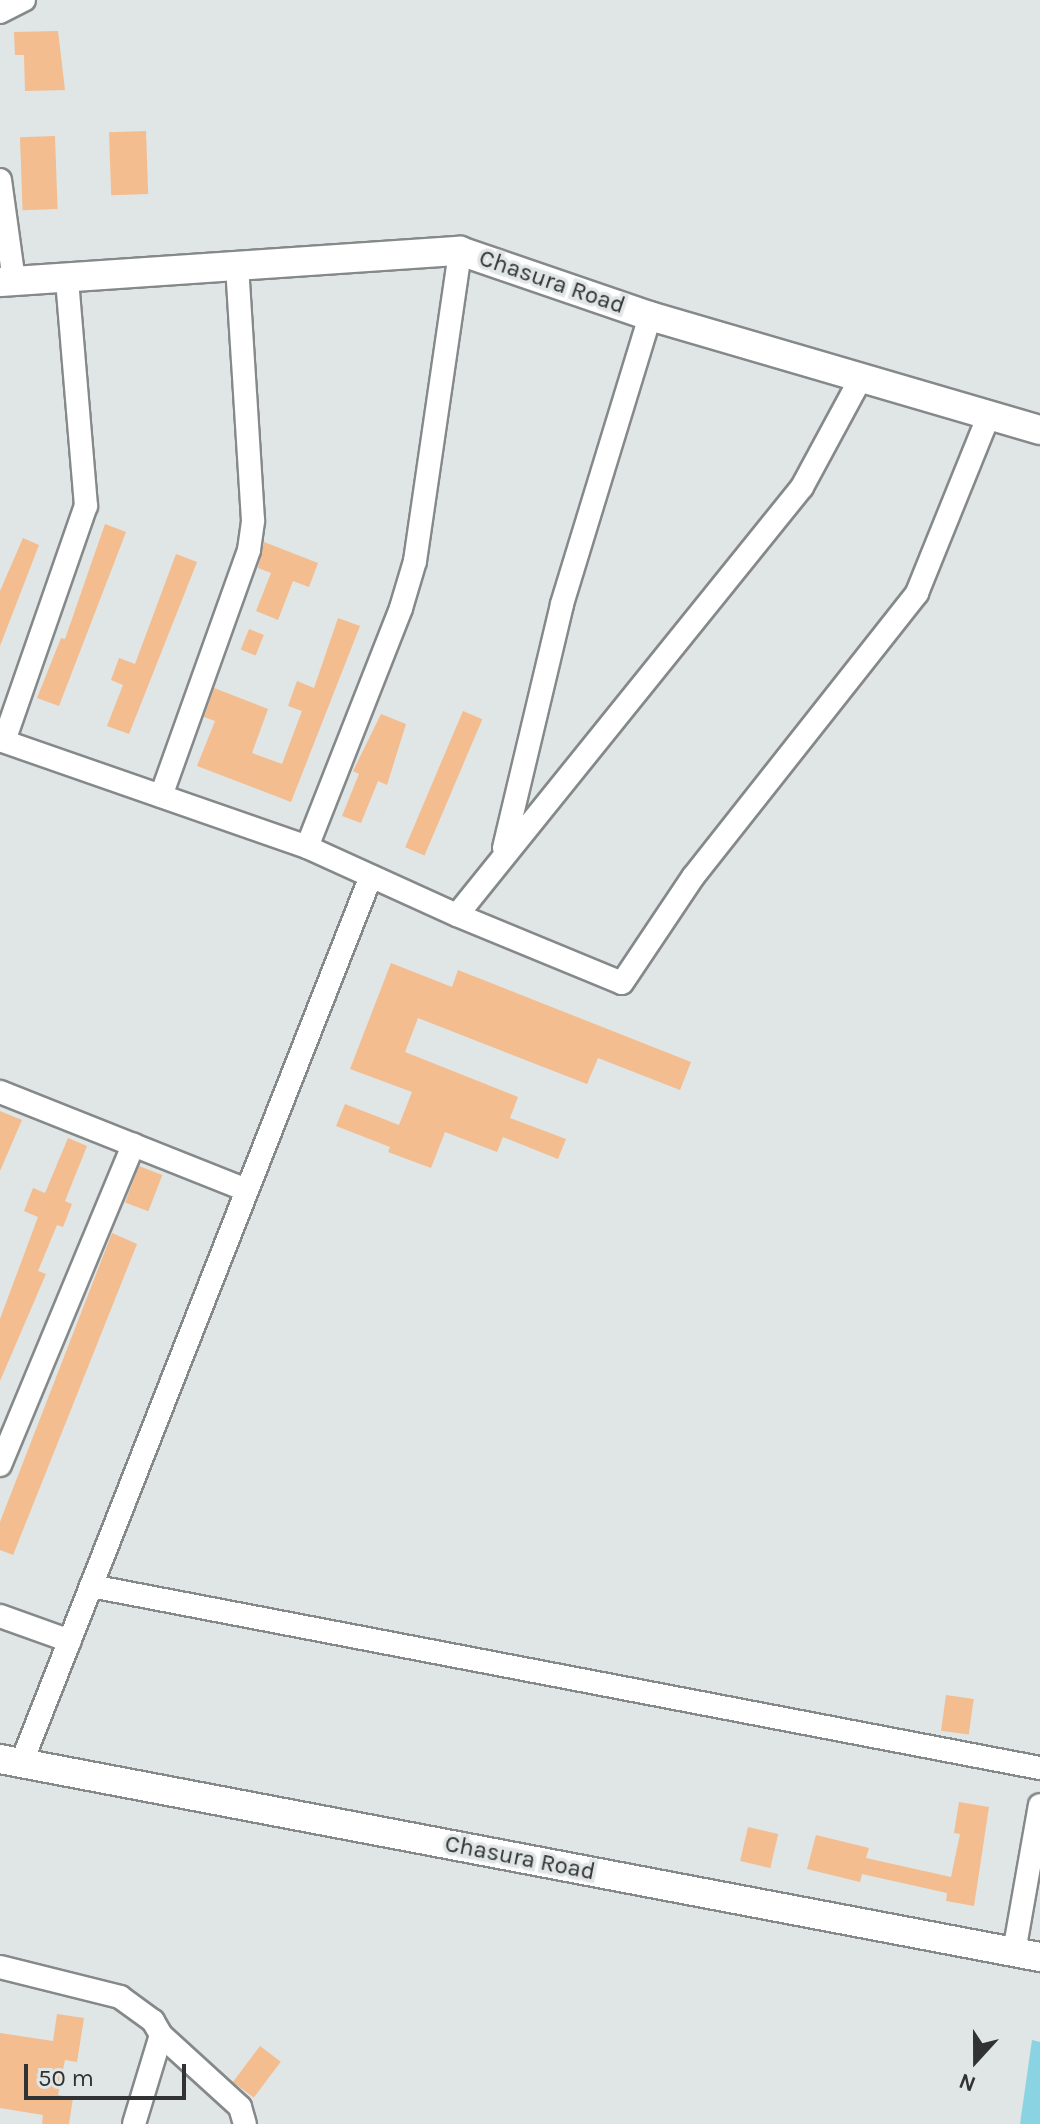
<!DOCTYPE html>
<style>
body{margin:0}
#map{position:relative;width:1040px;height:2124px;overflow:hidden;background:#e0e5e6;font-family:Karla,sans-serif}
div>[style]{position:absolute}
.green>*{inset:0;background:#8ad3e3}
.building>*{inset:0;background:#f3bd8f;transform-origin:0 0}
.roads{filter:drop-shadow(2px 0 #85898a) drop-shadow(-2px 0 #85898a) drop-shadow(0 2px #85898a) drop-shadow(0 -2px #85898a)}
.minor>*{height:22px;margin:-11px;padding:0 11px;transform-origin:11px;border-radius:11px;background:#fff}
.tertiary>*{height:28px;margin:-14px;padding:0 14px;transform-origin:14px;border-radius:14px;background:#fff}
span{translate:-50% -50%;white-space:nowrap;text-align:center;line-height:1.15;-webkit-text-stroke:7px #e0e5e6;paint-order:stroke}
.street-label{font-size:24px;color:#313233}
.north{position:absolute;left:936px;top:2020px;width:80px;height:80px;-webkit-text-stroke:6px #e0e5e6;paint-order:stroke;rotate:201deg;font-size:22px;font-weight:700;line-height:32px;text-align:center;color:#313233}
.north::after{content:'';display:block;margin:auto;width:28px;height:36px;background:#313233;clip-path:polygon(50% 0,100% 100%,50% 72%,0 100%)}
.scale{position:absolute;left:24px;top:2064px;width:162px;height:36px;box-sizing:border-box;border:4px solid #313233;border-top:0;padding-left:10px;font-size:24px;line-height:28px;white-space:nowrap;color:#313233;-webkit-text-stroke:6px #e0e5e6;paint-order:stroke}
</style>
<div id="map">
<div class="green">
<i style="clip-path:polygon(1032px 2040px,1040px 2042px,1040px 2124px,1020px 2124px)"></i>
</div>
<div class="building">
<i style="clip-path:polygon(58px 31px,65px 90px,25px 91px,24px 55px,15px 55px,14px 32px)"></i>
<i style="left:146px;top:131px;width:63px;height:37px;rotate:88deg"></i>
<i style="left:55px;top:136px;width:73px;height:35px;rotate:88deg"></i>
<i style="clip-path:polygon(105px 524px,126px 532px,59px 706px,37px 698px,61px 638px,65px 639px)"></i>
<i style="clip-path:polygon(23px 538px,39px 545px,0 646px,0 591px)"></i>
<i style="clip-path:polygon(264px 542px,318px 563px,309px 587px,293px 581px,278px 620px,256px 611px,271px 573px,258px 568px)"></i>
<i style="clip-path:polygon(176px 554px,197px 562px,129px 734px,107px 726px,123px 685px,111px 680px,119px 658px,135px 664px)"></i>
<i style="clip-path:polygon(338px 618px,360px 626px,291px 802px,197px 766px,215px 721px,204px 717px,214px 688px,268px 709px,252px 753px,282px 764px,302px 711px,288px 706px,297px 681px,314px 688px)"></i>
<i style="left:249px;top:629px;width:16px;height:22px;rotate:22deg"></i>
<i style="left:463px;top:711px;width:21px;height:148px;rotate:23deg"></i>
<i style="clip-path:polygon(381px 714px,406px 724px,387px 785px,378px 781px,361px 823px,342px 816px,359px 774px,353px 771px)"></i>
<i style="clip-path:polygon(391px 963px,452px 987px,458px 970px,691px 1062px,680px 1090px,598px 1058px,587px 1084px,418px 1018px,405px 1052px,518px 1097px,510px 1118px,566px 1139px,558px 1159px,503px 1137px,497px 1152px,445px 1132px,431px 1168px,388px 1152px,390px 1147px,336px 1126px,345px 1104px,399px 1125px,412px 1092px,350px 1069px)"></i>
<i style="clip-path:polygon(0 1111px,22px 1120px,0 1171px)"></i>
<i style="clip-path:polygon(68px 1138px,87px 1146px,65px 1201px,72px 1204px,63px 1227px,57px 1225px,38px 1271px,46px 1274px,0 1381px,0 1319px,38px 1217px,24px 1211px,33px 1188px,45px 1193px)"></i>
<i style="left:139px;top:1166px;width:25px;height:39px;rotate:21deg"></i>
<i style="clip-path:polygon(112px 1233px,137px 1244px,13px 1555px,0 1550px,0 1522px)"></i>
<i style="left:946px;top:1695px;width:28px;height:36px;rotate:8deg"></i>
<i style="clip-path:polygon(959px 1802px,989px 1807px,974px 1906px,946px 1901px,947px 1893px,862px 1874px,860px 1882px,807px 1869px,816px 1835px,869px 1848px,866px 1858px,951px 1877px,960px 1834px,954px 1833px)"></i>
<i style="left:748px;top:1827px;width:31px;height:35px;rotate:13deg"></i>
<i style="clip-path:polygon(57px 2014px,84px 2018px,77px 2062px,65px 2060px,58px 2095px,73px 2098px,69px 2124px,42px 2124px,43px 2115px,0 2108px,0 2033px,53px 2041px)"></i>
<i style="left:260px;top:2046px;width:26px;height:45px;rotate:37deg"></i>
</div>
<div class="roads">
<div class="minor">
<i style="left:0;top:12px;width:27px;rotate:-27deg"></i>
<i style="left:0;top:180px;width:102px;rotate:82.1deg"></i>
<i style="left:0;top:740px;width:325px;rotate:19.2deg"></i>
<i style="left:307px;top:847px;width:165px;rotate:24.4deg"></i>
<i style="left:457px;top:915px;width:550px;rotate:-51.13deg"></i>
<i style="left:802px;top:487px;width:126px;rotate:-61.6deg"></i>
<i style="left:4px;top:741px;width:249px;rotate:-70.8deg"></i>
<i style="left:86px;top:506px;width:229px;rotate:-94.8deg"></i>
<i style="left:161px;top:796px;width:261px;rotate:-70.3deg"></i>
<i style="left:249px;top:550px;width:30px;rotate:-82deg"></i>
<i style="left:253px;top:520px;width:253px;rotate:-93.6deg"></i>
<i style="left:307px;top:847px;width:257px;rotate:-68.5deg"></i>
<i style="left:401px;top:608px;width:49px;rotate:-73.4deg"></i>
<i style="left:415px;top:561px;width:313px;rotate:-81.7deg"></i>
<i style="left:504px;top:848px;width:251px;rotate:-76.6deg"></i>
<i style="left:562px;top:604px;width:301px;rotate:-73deg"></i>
<i style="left:457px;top:915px;width:178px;rotate:22.4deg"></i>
<i style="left:622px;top:983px;width:128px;rotate:-56.2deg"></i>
<i style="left:693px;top:877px;width:362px;rotate:-51.7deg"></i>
<i style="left:917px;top:593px;width:192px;rotate:-68deg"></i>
<i style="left:0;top:1092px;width:265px;rotate:21.7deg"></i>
<i style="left:0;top:1465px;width:347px;rotate:-67.4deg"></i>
<i style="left:91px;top:1586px;width:966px;rotate:10.86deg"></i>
<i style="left:0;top:1616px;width:74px;rotate:19.7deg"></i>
<i style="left:21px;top:1764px;width:954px;rotate:-68.49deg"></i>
<i style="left:1014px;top:1952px;width:149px;rotate:-80deg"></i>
<i style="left:0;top:1967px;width:124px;rotate:14deg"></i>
<i style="left:120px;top:1997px;width:41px;rotate:36deg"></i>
<i style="left:153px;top:2021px;width:16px;rotate:60deg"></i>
<i style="left:161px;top:2035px;width:93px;rotate:106.9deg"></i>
<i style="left:161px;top:2035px;width:107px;rotate:42.3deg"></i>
<i style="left:240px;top:2107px;width:18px;rotate:74deg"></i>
</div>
<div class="tertiary">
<i style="left:0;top:282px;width:461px;rotate:-3.9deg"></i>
<i style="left:460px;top:251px;width:201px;rotate:18.9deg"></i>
<i style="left:650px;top:316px;width:406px;rotate:16.3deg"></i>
<i style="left:0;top:1759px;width:1059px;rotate:10.78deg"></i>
</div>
</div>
<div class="street-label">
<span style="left:552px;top:282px;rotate:19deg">Chasura Road</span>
<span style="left:520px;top:1858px;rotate:11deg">Chasura Road</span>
</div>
<div class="north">N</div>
<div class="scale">50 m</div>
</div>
